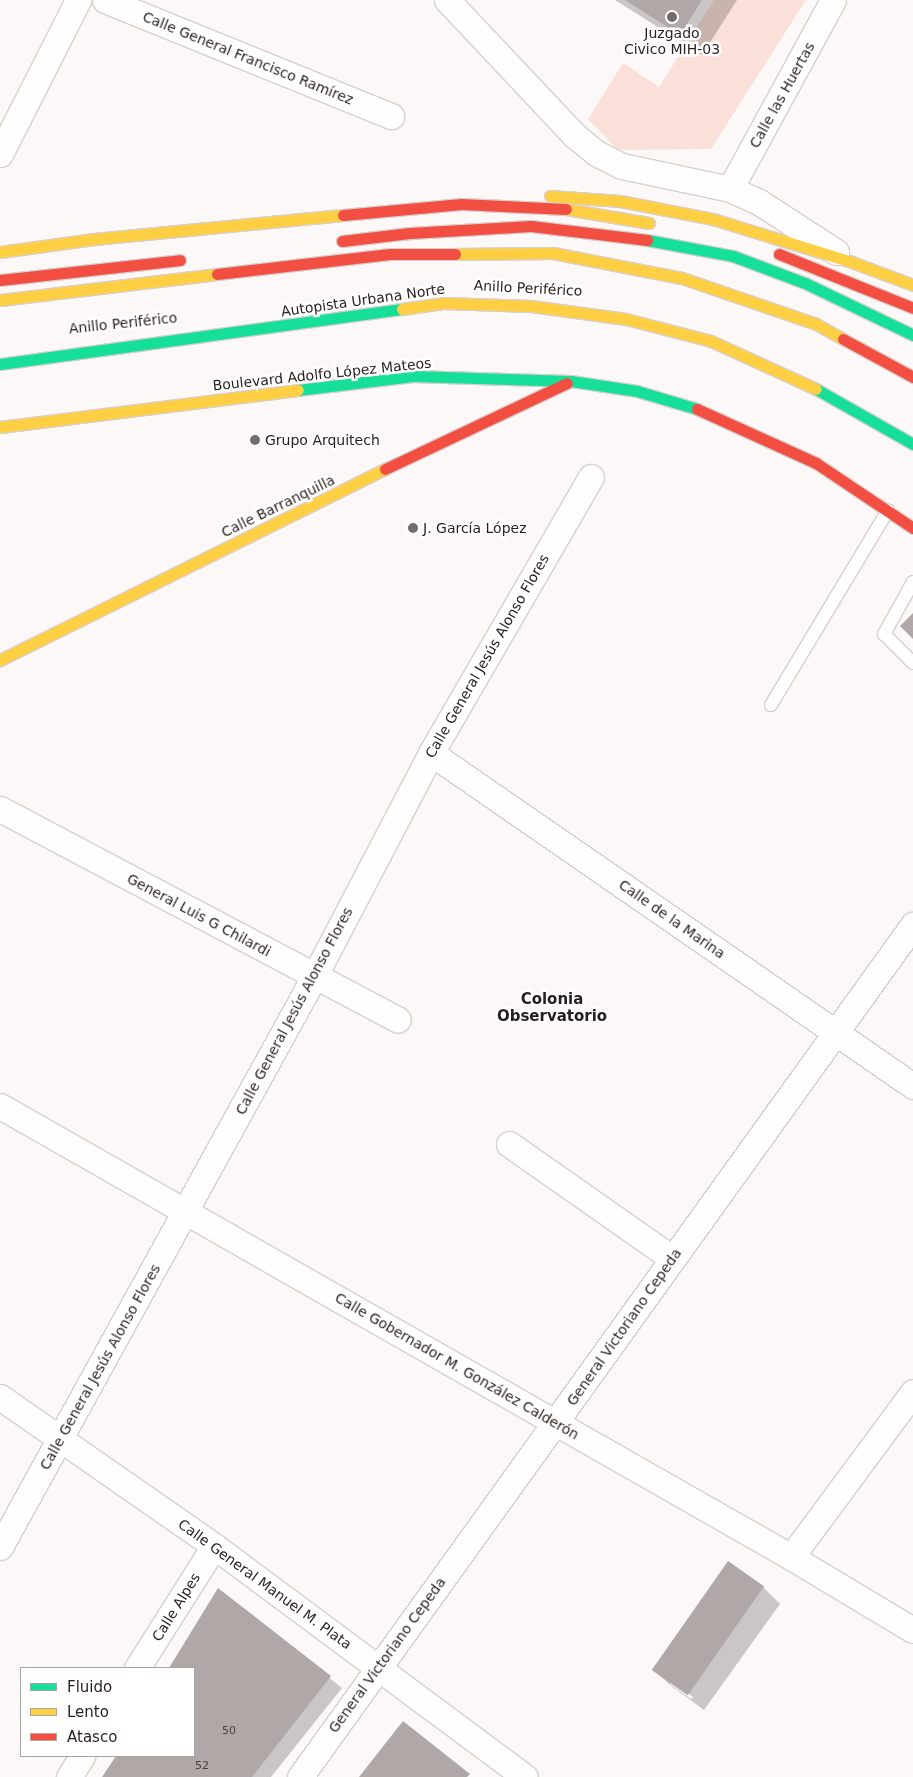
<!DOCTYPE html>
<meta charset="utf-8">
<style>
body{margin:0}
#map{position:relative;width:913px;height:1777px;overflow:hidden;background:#fcf8f7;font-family:"DejaVu Sans",sans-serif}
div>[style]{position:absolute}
.green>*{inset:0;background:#fbe0d9}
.shadow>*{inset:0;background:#0003}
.building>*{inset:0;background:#b0a8a6;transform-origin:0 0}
.roads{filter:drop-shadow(1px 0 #d8d0ce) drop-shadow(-1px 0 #d8d0ce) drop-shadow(0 1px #d8d0ce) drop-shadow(0 -1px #d8d0ce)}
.lane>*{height:12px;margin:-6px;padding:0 6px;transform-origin:6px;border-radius:6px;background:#fffefe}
.street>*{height:25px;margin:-12.5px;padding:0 12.5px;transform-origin:12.5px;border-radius:12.5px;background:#fffefe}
.fast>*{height:11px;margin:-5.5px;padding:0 5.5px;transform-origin:5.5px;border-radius:5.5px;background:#16e098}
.slow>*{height:11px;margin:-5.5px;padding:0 5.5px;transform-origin:5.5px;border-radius:5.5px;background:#ffcf43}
.jam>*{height:11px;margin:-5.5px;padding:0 5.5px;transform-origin:5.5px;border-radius:5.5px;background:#f24e42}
.dots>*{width:14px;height:14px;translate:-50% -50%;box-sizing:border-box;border:2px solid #fff;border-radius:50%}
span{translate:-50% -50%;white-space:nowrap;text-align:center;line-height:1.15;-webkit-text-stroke:5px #fff;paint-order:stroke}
.number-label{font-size:11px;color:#4c403e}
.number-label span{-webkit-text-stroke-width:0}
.poi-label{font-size:14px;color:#2a1e1c}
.left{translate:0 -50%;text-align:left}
.street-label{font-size:14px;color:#2a1e1c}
.neighbourhood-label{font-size:15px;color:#2a1e1c;font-weight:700}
.legend{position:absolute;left:20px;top:1667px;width:175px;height:90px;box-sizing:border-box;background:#fff;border:1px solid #aaa5a4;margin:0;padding:6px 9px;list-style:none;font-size:15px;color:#2a1e1c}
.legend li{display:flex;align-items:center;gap:10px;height:25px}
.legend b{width:25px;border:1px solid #aaa5a4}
</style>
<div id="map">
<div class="green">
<i style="clip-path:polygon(714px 0,806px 0,711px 149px,618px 150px,588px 119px,623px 63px,659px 87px)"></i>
</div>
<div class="shadow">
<i style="clip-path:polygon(615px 0,737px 0,702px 55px)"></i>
<i style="clip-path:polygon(evenodd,763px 1587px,780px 1604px,704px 1710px,670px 1685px,653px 1669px,763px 1587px,670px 1681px,693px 1697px,691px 1699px,670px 1684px,670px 1681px)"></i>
<i style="clip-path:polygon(218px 1590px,342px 1688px,271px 1777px,104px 1777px,118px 1756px,194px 1756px,194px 1668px,171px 1668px)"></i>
</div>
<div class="building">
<i style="clip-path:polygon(625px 0,702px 0,680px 35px)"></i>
<i style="clip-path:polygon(913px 613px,913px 639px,900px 626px)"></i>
<i style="left:728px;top:1561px;width:44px;height:133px;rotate:35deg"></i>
<i style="clip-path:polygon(218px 1588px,331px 1676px,252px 1777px,102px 1777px,116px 1756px,194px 1756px,194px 1668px,169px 1668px)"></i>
<i style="clip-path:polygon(403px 1721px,470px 1774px,467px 1777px,359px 1777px)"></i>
</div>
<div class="roads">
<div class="lane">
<i style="left:913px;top:582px;width:60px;rotate:119.1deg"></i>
<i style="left:884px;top:634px;width:41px;rotate:45deg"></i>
<i style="left:771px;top:705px;width:227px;rotate:-59deg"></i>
</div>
<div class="street">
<i style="left:105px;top:0;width:309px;rotate:22.1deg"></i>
<i style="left:447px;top:0;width:185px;rotate:46.7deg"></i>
<i style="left:574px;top:135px;width:28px;rotate:39deg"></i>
<i style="left:596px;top:153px;width:29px;rotate:27deg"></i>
<i style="left:622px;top:166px;width:110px;rotate:12deg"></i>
<i style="left:730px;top:189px;width:32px;rotate:24deg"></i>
<i style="left:759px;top:202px;width:92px;rotate:33deg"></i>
<i style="left:0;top:154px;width:173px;rotate:-63.1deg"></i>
<i style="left:730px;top:189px;width:215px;rotate:-61.4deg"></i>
<i style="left:431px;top:753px;width:586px;rotate:34.64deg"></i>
<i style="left:0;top:809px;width:450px;rotate:27.9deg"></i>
<i style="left:0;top:1106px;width:911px;rotate:29.69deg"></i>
<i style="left:791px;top:1557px;width:142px;rotate:30.9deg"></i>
<i style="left:509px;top:1144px;width:199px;rotate:35deg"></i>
<i style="left:0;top:1397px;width:261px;rotate:34.8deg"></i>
<i style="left:214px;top:1546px;width:387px;rotate:36.6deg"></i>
<i style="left:0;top:1547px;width:651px;rotate:-61.15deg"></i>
<i style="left:314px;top:977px;width:253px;rotate:-62.4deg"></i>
<i style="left:431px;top:753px;width:319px;rotate:-59.9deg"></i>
<i style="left:791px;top:1557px;width:205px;rotate:-53.5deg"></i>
<i style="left:137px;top:1668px;width:144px;rotate:-57.7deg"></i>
<i style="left:69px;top:1777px;width:25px;rotate:-58deg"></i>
<i style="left:300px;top:1777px;width:1050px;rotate:-54.27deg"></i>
</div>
<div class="fast">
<i style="left:647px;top:240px;width:87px;rotate:10.5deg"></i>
<i style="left:733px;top:256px;width:77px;rotate:20.6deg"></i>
<i style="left:805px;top:283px;width:120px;rotate:25.7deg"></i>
<i style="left:0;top:364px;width:406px;rotate:-7.8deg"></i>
<i style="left:816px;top:389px;width:112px;rotate:29.6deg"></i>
<i style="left:298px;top:390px;width:116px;rotate:-6.9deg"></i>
<i style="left:413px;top:376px;width:158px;rotate:1.8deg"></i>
<i style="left:571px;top:381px;width:67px;rotate:8.6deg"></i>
<i style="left:637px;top:391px;width:63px;rotate:16.7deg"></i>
</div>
<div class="slow">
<i style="left:550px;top:196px;width:70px;rotate:4.1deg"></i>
<i style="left:620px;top:201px;width:95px;rotate:11deg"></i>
<i style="left:713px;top:219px;width:142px;rotate:17.2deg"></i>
<i style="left:849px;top:261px;width:68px;rotate:20.6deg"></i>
<i style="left:566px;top:209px;width:84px;rotate:9.6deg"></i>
<i style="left:0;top:252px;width:95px;rotate:-7.9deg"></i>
<i style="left:94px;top:239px;width:250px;rotate:-5.5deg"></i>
<i style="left:455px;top:254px;width:98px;rotate:-0.6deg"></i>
<i style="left:553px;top:253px;width:131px;rotate:11deg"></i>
<i style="left:682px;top:278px;width:142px;rotate:18.9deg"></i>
<i style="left:816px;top:324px;width:31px;rotate:29deg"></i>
<i style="left:0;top:300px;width:219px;rotate:-6.8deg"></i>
<i style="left:402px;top:309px;width:41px;rotate:-8.3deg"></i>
<i style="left:443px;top:303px;width:88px;rotate:2deg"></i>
<i style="left:531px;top:306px;width:96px;rotate:7.8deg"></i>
<i style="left:626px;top:319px;width:88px;rotate:14.5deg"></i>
<i style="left:711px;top:341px;width:115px;rotate:24.6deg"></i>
<i style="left:0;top:427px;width:300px;rotate:-7.1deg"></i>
<i style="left:0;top:660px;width:430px;rotate:-26.4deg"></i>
</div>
<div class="jam">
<i style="left:343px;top:215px;width:119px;rotate:-5.3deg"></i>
<i style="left:461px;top:204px;width:105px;rotate:2.7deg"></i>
<i style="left:342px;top:241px;width:68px;rotate:-6.7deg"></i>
<i style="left:410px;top:233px;width:121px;rotate:-3.3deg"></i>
<i style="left:531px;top:226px;width:117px;rotate:6.9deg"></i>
<i style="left:779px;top:254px;width:144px;rotate:21.9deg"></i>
<i style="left:217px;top:274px;width:174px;rotate:-6.6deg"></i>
<i style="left:390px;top:254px;width:65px"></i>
<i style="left:0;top:280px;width:181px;rotate:-6.3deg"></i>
<i style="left:843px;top:339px;width:80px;rotate:28.5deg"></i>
<i style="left:697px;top:409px;width:131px;rotate:24.4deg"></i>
<i style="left:816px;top:463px;width:117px;rotate:33.8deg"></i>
<i style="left:385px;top:469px;width:201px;rotate:-25.3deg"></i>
</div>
</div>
<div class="dots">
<i style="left:672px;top:17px;background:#746a69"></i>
<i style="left:255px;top:440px;background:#746a69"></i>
<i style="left:413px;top:528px;background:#746a69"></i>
</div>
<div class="number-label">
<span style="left:229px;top:1731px">50</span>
<span style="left:202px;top:1766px">52</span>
</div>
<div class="poi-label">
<span style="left:672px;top:41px">Juzgado<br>Civico MIH-03</span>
<span class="left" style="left:265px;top:440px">Grupo Arquitech</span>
<span class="left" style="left:423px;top:528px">J. García López</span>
</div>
<div class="street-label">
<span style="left:248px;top:58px;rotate:22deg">Calle General Francisco Ramírez</span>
<span style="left:782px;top:95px;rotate:-61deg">Calle las Huertas</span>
<span style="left:528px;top:288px;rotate:3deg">Anillo Periférico</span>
<span style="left:363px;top:300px;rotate:-8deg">Autopista Urbana Norte</span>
<span style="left:123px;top:323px;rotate:-6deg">Anillo Periférico</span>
<span style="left:322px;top:374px;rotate:-6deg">Boulevard Adolfo López Mateos</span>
<span style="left:278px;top:506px;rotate:-26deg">Calle Barranquilla</span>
<span style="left:487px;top:656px;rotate:-60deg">Calle General Jesús Alonso Flores</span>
<span style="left:199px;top:915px;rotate:28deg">General Luis G Chilardi</span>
<span style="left:672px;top:919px;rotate:35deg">Calle de la Marina</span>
<span style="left:294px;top:1011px;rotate:-62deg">Calle General Jesús Alonso Flores</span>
<span style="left:624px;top:1327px;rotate:-55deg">General Victoriano Cepeda</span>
<span style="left:457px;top:1366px;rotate:30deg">Calle Gobernador M. González Calderón</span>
<span style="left:100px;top:1367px;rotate:-61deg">Calle General Jesús Alonso Flores</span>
<span style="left:265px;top:1584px;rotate:36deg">Calle General Manuel M. Plata</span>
<span style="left:176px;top:1607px;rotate:-58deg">Calle Alpes</span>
<span style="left:387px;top:1655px;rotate:-54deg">General Victoriano Cepeda</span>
</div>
<div class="neighbourhood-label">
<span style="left:552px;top:1008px">Colonia<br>Observatorio</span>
</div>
<ul class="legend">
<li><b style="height:6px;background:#16e098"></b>Fluido</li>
<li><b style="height:6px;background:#ffcf43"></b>Lento</li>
<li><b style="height:6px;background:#f24e42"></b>Atasco</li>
</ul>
</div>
